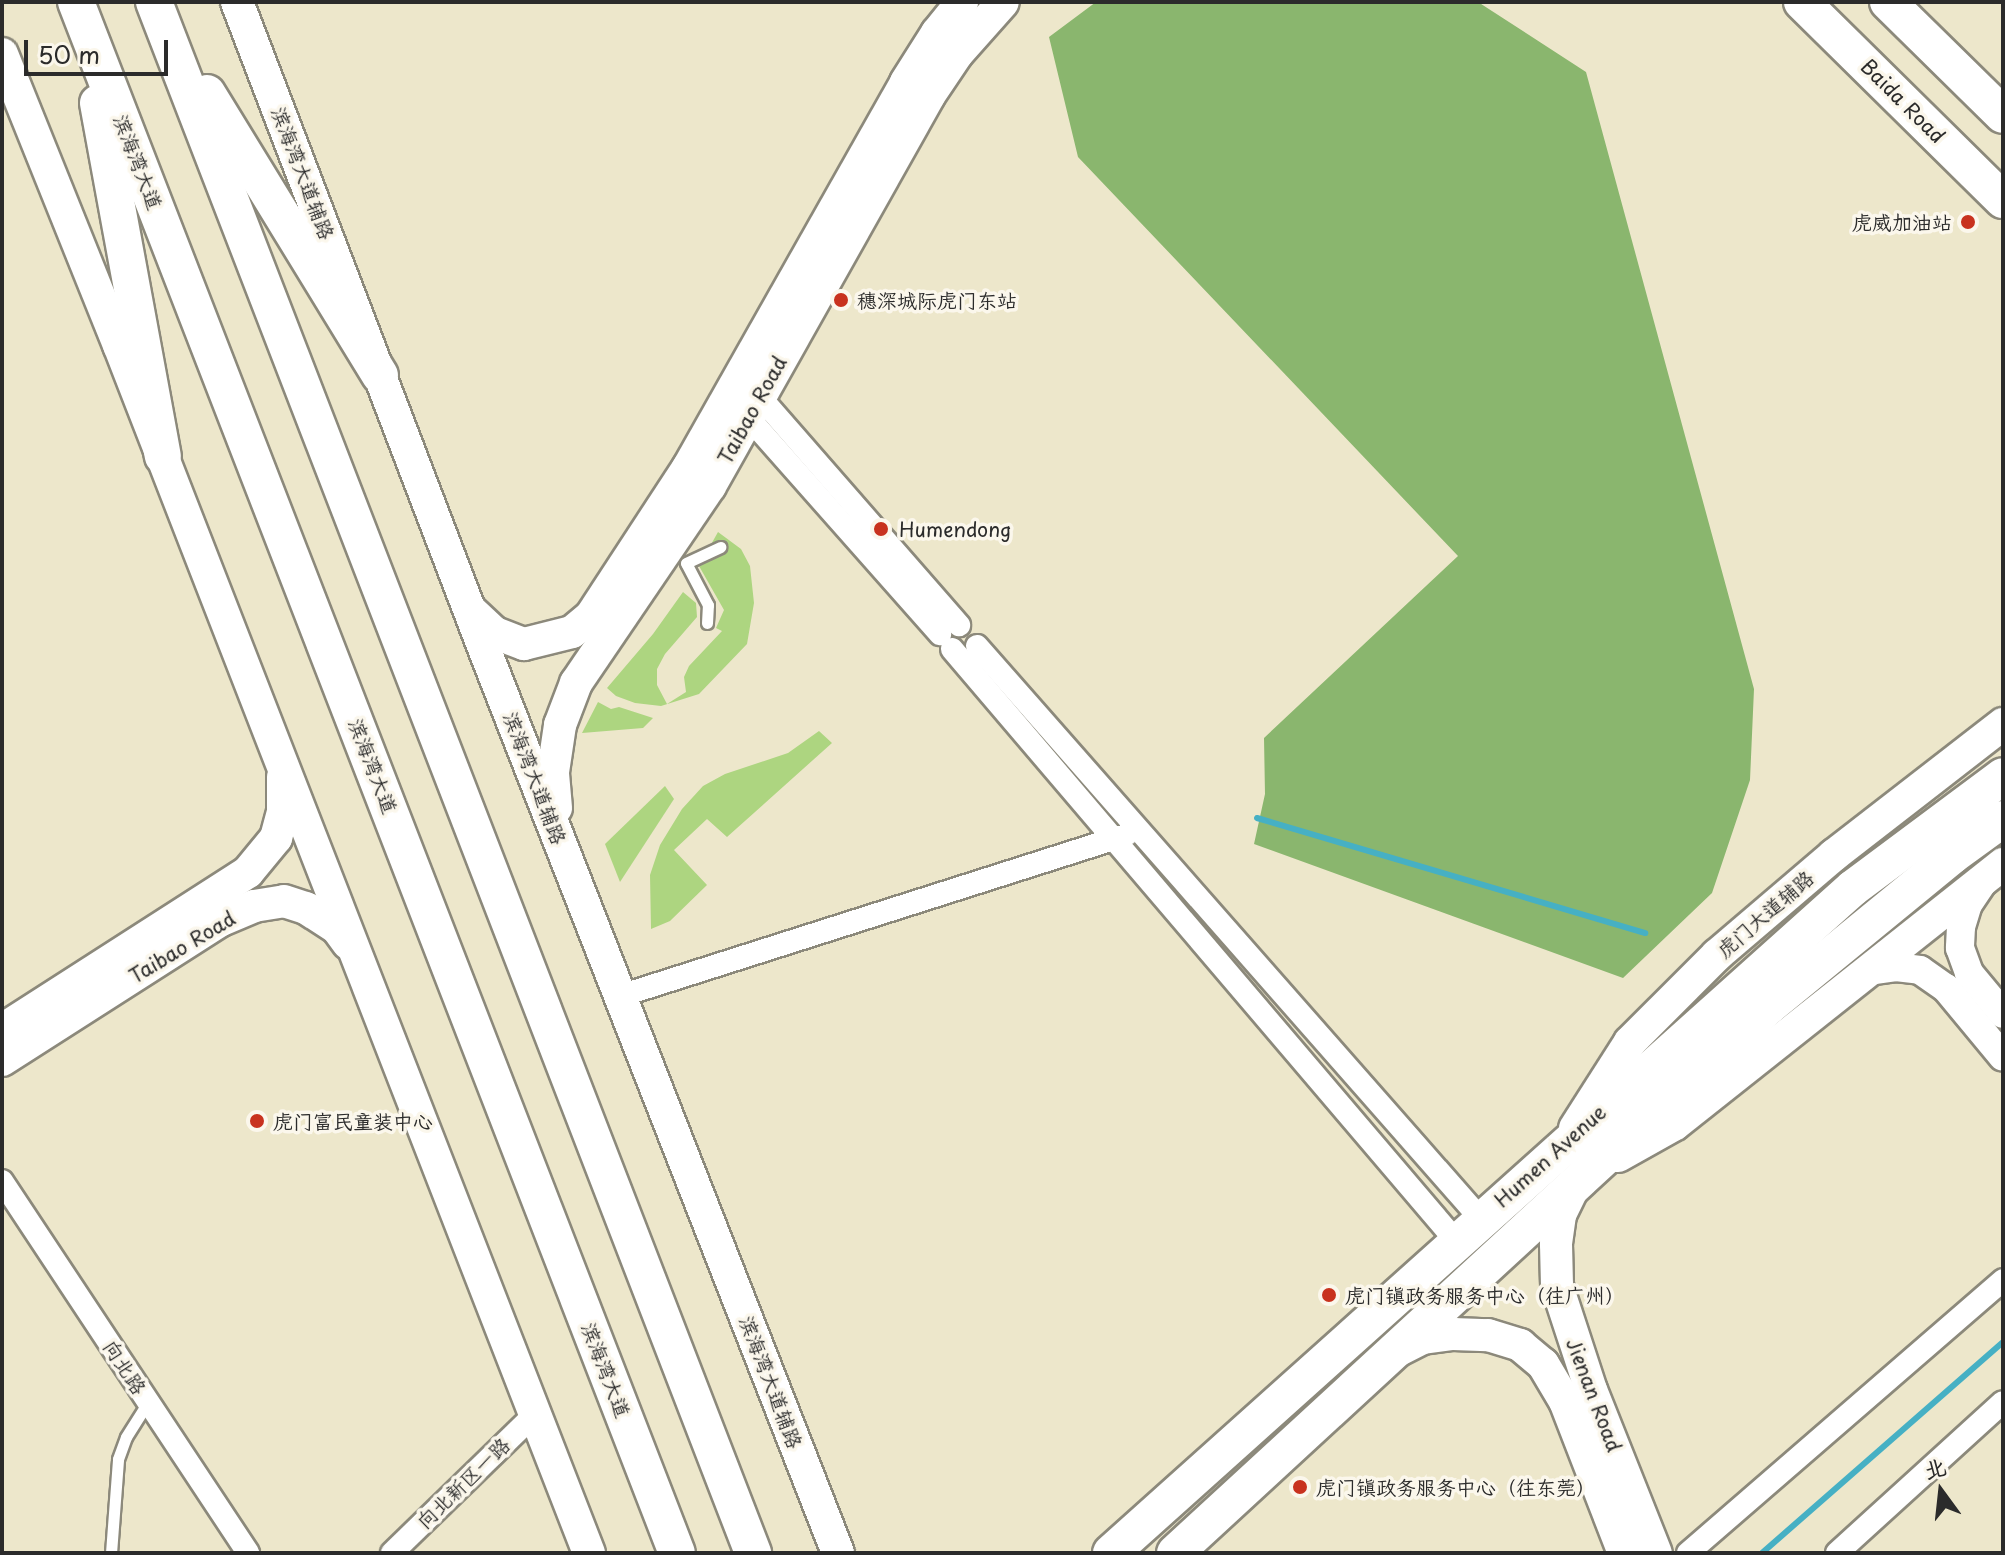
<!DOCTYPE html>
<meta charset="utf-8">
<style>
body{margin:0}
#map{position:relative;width:2005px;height:1555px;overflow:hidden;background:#ede7cb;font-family:"Playpen Sans","LXGW WenKai TC",sans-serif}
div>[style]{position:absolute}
.green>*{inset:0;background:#add580}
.forest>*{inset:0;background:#8ab66e}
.stream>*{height:6px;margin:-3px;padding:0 3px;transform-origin:3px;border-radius:3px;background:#46b0c4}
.roads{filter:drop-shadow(2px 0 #8c897b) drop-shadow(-2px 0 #8c897b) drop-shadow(0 2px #8c897b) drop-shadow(0 -2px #8c897b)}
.service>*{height:11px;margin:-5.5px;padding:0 5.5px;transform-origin:5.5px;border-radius:5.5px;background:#fff}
.minor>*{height:22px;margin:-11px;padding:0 11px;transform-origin:11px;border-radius:11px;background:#fff}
.tertiary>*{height:28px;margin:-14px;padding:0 14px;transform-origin:14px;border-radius:14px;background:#fff}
.secondary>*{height:32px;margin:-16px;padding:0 16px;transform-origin:16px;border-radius:16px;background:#fff}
.primary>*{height:36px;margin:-18px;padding:0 18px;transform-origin:18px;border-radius:18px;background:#fff}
.dots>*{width:22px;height:22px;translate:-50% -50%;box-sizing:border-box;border:4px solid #fbf7ec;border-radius:50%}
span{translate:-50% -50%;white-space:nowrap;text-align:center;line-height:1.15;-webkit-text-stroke:7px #fbf7ec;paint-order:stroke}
.street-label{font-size:20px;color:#2b2b2b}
.poi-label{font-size:20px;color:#2b2b2b}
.right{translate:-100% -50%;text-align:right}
.left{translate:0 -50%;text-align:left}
.frame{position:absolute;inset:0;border:4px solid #2b2b2b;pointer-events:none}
.north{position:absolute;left:1901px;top:1451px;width:80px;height:80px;-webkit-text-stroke:6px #fbf7ec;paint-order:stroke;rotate:345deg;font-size:22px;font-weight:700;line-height:32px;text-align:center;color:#2b2b2b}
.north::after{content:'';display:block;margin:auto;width:28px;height:36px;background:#2b2b2b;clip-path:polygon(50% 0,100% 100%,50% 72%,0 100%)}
.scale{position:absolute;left:24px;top:40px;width:144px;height:36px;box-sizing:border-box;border:4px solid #2b2b2b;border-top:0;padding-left:10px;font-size:24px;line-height:28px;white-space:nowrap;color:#2b2b2b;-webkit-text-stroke:6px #fbf7ec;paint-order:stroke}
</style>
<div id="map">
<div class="green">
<i style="clip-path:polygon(718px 532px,741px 549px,750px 566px,754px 603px,747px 644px,699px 694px,661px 706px,635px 703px,616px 696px,607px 688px,653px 634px,683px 592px,696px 603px,697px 617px,665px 654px,657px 669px,657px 685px,667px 704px,686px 692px,684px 677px,689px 666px,722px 631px,716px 628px,724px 610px,699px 566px)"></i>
<i style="clip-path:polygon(598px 702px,611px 709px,619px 707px,653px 718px,643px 728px,582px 733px)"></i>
<i style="clip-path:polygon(819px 731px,832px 743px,727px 837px,707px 819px,674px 850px,707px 885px,670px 921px,651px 929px,650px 875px,660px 845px,682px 809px,703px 786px,725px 774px,788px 753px)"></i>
<i style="clip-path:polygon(665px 786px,674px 799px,620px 882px,605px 844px)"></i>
</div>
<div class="forest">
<i style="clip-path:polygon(1096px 2px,1478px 2px,1586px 72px,1754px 689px,1750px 780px,1712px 893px,1623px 978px,1254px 844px,1265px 794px,1264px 738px,1458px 556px,1078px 157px,1049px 37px)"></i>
</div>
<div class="stream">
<i style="left:1257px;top:818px;width:405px;rotate:16.5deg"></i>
<i style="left:1762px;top:1553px;width:320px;rotate:-41.2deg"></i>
</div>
<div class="roads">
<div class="service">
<i style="left:707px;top:623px;width:18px;rotate:-87deg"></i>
<i style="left:708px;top:605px;width:47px;rotate:-117.6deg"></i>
<i style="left:686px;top:563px;width:38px;rotate:-25deg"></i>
<i style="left:111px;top:1553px;width:94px;rotate:-85.7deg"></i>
<i style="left:118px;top:1459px;width:23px;rotate:-70deg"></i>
<i style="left:126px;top:1437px;width:41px;rotate:-57.8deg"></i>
</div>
<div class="minor">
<i style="left:760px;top:397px;width:303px;rotate:48.9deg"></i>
<i style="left:748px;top:417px;width:290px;rotate:48.5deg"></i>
<i style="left:977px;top:646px;width:763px;rotate:48.67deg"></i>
<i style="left:952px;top:649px;width:777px;rotate:49.59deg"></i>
<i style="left:620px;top:996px;width:531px;rotate:-17.65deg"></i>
<i style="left:2px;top:1181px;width:446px;rotate:56.5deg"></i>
<i style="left:392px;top:1553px;width:199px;rotate:-44.2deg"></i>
<i style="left:1688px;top:1553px;width:417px;rotate:-40.9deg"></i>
<i style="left:1837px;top:1553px;width:224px;rotate:-42.3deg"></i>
</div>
<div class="tertiary">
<i style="left:1983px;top:882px;width:27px;rotate:124deg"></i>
<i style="left:1968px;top:904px;width:24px;rotate:107deg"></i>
<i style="left:1961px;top:927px;width:21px;rotate:93deg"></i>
<i style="left:1960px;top:948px;width:27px;rotate:70deg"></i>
<i style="left:1969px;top:973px;width:53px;rotate:50.3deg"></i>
<i style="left:1869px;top:971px;width:27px;rotate:-8deg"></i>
<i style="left:1896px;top:967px;width:24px;rotate:7deg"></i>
<i style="left:1920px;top:970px;width:32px;rotate:35deg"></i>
<i style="left:1946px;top:988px;width:89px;rotate:50.4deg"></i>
</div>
<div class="secondary">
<i style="left:237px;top:2px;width:686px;rotate:69.08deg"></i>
<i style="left:482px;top:643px;width:977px;rotate:68.63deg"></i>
<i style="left:2px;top:54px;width:314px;rotate:68.1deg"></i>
<i style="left:119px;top:345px;width:1296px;rotate:68.74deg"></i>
<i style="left:470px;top:610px;width:34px;rotate:43deg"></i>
<i style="left:495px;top:633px;width:31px;rotate:21deg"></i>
<i style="left:524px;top:644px;width:49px;rotate:-14deg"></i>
<i style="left:572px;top:632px;width:25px;rotate:-40deg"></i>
<i style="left:591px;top:616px;width:177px;rotate:-56.8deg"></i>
<i style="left:688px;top:468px;width:443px;rotate:-60.5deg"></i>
<i style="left:906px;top:82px;width:58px;rotate:-57.7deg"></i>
<i style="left:937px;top:33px;width:40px;rotate:-51deg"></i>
<i style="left:556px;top:808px;width:36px;rotate:-95deg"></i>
<i style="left:553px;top:772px;width:48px;rotate:-81.5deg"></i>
<i style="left:560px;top:725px;width:45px;rotate:-69.1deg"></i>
<i style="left:576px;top:683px;width:238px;rotate:-55.8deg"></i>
<i style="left:710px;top:486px;width:446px;rotate:-60.7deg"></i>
<i style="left:928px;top:97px;width:52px;rotate:-56deg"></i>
<i style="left:957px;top:54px;width:69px;rotate:-48.5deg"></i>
<i style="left:2px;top:1030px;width:292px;rotate:-32.7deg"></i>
<i style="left:248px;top:872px;width:44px;rotate:-50.5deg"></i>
<i style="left:276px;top:838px;width:28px;rotate:-75deg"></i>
<i style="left:283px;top:811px;width:34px;rotate:-90deg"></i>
<i style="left:2px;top:1060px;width:258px;rotate:-32.6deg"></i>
<i style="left:219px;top:921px;width:38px;rotate:-23deg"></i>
<i style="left:254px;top:906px;width:30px;rotate:-9deg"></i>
<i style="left:284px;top:901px;width:23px;rotate:18deg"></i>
<i style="left:306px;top:908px;width:37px;rotate:33deg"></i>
<i style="left:337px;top:928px;width:19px;rotate:54deg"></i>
<i style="left:1575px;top:1128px;width:102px;rotate:-57.4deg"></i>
<i style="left:1630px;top:1042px;width:123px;rotate:-45deg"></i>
<i style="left:1717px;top:955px;width:154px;rotate:-40.5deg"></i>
<i style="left:1834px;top:855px;width:214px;rotate:-37.8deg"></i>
<i style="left:1618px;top:1156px;width:65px;rotate:-29.3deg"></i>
<i style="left:1675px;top:1124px;width:419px;rotate:-38.4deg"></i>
<i style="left:1574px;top:1186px;width:32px;rotate:116deg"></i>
<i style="left:1560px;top:1215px;width:29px;rotate:98deg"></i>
<i style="left:1556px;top:1244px;width:42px;rotate:88.6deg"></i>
<i style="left:1557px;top:1286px;width:109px;rotate:71.9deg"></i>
<i style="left:1591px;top:1390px;width:175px;rotate:68.3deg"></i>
<i style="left:1399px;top:1350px;width:27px;rotate:-27deg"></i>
<i style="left:1423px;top:1338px;width:30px;rotate:-8deg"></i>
<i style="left:1453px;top:1334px;width:35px;rotate:2deg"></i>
<i style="left:1488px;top:1335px;width:34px;rotate:17deg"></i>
<i style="left:1520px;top:1345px;width:30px;rotate:40deg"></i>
<i style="left:1543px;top:1364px;width:43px;rotate:59.3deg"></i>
<i style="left:1565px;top:1401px;width:163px;rotate:68.8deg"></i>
</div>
<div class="primary">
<i style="left:76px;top:2px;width:1663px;rotate:68.82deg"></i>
<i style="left:154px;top:2px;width:1663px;rotate:68.88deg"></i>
<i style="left:1802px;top:2px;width:282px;rotate:44.6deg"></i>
<i style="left:1888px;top:2px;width:161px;rotate:44.5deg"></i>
<i style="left:207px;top:93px;width:331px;rotate:58.5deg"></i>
<i style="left:98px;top:103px;width:359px;rotate:79.6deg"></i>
<i style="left:1111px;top:1553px;width:996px;rotate:-41.87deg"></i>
<i style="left:1853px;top:888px;width:187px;rotate:-36.7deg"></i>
<i style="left:1175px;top:1553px;width:807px;rotate:-42.64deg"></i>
<i style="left:1769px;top:1006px;width:237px;rotate:-39.3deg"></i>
<i style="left:1952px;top:856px;width:63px;rotate:-36deg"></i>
</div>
</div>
<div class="dots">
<i style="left:1968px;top:222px;background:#c8321e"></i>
<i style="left:841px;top:300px;background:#c8321e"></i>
<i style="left:881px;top:529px;background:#c8321e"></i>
<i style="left:257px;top:1121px;background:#c8321e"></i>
<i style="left:1329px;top:1295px;background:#c8321e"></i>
<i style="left:1300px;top:1487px;background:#c8321e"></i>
</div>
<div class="street-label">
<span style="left:1903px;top:101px;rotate:45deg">Baida Road</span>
<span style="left:138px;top:162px;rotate:69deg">滨海湾大道</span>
<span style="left:303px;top:173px;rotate:69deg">滨海湾大道辅路</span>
<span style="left:752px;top:410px;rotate:-61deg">Taibao Road</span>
<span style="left:373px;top:766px;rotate:69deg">滨海湾大道</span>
<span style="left:535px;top:778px;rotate:69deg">滨海湾大道辅路</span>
<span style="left:1765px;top:914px;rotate:-41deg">虎门大道辅路</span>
<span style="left:182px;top:947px;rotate:-31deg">Taibao Road</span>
<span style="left:1550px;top:1156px;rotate:-42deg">Humen Avenue</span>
<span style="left:125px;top:1367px;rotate:57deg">向北路</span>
<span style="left:606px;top:1370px;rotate:69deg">滨海湾大道</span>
<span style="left:771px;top:1382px;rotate:69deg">滨海湾大道辅路</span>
<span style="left:1594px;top:1395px;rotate:69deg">Jienan Road</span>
<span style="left:463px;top:1483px;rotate:-44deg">向北新区一路</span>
</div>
<div class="poi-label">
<span class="right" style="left:1952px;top:222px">虎威加油站</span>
<span class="left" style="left:857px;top:300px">穗深城际虎门东站</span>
<span class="left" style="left:899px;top:529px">Humendong</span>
<span class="left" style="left:273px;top:1121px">虎门富民童装中心</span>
<span class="left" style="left:1345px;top:1295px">虎门镇政务服务中心（往广州）</span>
<span class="left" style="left:1316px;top:1487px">虎门镇政务服务中心（往东莞）</span>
</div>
<div class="frame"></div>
<div class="north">北</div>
<div class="scale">50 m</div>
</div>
